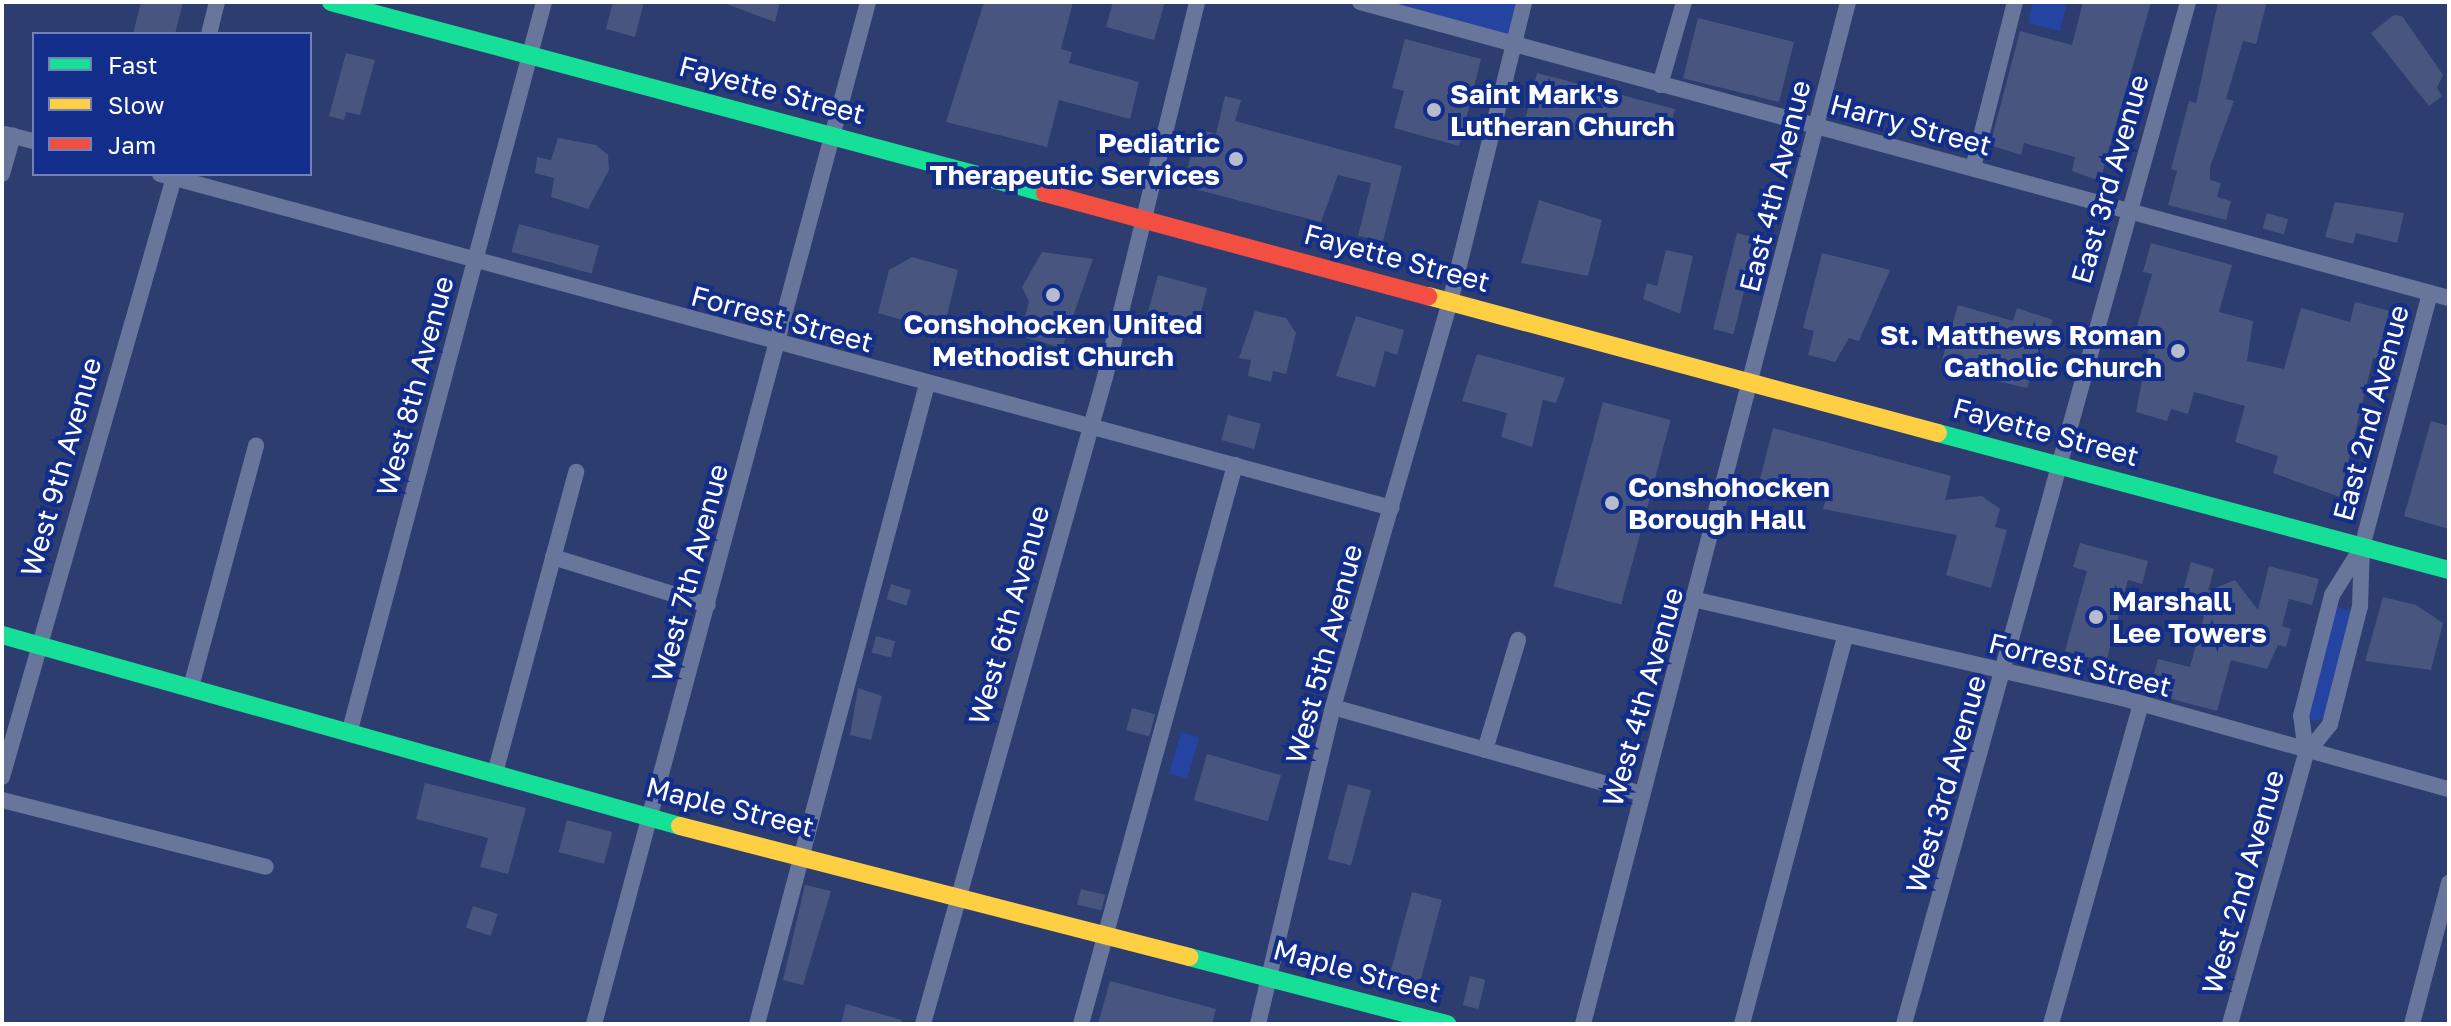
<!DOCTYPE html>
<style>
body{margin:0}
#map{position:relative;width:2451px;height:1026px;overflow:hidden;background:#2d3d6f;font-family:"Golos Text",sans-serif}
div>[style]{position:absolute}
.green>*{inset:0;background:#2544a1;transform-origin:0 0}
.building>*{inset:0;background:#48557e;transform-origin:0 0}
.street>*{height:16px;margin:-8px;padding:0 8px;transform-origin:8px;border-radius:8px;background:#69769c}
.fast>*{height:18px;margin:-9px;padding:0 9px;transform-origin:9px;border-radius:9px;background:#16e098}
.slow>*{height:18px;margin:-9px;padding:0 9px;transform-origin:9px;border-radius:9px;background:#ffcf43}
.jam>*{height:18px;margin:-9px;padding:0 9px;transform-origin:9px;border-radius:9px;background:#f24e42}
.dots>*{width:22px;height:22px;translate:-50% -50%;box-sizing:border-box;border:4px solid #122e8a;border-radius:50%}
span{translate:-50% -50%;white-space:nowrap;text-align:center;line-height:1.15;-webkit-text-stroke:8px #122e8a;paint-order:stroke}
.street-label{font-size:28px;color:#fff}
.poi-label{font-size:28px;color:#fff;font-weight:700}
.left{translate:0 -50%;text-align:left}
.right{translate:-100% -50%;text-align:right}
.frame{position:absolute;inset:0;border:4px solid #fff;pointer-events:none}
.legend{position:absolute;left:32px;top:32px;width:280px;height:144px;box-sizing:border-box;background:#122e8a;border:2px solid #7182b9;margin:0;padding:10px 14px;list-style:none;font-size:24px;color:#fff}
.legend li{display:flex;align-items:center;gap:16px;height:40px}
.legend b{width:40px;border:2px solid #7182b9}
</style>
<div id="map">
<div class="green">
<i style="clip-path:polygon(1360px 2px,1524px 2px,1513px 44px)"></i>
<i style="clip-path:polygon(2033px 2px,2067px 2px,2060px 31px,2028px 23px)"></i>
<i style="clip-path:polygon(2334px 606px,2353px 611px,2324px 718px,2313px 721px,2306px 714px)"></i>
<i style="left:1181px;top:732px;width:19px;height:43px;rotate:16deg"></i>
</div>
<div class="building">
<i style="clip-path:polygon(141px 2px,183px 2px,175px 34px,133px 34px)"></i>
<i style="clip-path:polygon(613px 2px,644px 2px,635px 37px,606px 29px)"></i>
<i style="clip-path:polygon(721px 2px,780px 2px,775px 22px)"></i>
<i style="clip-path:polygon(984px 2px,1073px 2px,1061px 49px,1072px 52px,1069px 63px,1139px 82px,1130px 119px,1059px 100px,1047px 147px,946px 122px)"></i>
<i style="clip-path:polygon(1113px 2px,1165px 2px,1154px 40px,1106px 27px)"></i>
<i style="clip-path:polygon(2083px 2px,2151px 2px,2100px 181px,2072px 171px,2075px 157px,2024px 143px,2021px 155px,1990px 145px,2020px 31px,2072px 45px)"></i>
<i style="clip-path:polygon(2218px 2px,2267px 2px,2256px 44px,2243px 41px,2226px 99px,2234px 101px,2210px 167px,2210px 180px,2221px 183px,2217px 197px,2231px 201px,2226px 220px,2168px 205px,2177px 171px,2171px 169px,2189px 101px,2196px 103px)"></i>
<i style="clip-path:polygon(2394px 15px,2402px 16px,2443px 75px,2437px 88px,2442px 96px,2429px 106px,2371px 33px)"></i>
<i style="left:1698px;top:18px;width:99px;height:62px;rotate:14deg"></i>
<i style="clip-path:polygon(1405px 39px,1481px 59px,1459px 146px,1394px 128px,1404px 91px,1392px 88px)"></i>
<i style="clip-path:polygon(346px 53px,375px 60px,360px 115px,346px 112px,344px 120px,329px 116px)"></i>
<i style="clip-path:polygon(1537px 73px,1675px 109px,1667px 138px,1623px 126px,1619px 139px,1525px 120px)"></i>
<i style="clip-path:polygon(1225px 96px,1241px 100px,1235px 121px,1402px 166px,1383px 241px,1358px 236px,1371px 183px,1338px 175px,1321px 222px,1183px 186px,1198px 129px,1216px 134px)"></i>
<i style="clip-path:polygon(558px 138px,596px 145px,608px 155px,609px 170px,588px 209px,551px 197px,554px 178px,535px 173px,537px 157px,551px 160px)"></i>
<i style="clip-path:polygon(1539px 200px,1602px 220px,1588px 276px,1521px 263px)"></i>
<i style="clip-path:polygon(2335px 202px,2404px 213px,2397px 243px,2356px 233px,2353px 244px,2325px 237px)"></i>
<i style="left:2267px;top:213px;width:22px;height:16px;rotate:16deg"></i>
<i style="left:519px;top:224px;width:83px;height:29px;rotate:15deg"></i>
<i style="left:1737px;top:233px;width:21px;height:99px;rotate:14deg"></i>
<i style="clip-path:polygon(2151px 243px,2232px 265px,2219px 312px,2253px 321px,2247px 361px,2284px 369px,2301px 308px,2350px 322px,2355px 302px,2394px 312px,2382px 360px,2373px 358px,2340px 497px,2273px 473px,2278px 456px,2235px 442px,2245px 406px,2194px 392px,2188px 414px,2171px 409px,2167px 421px,2136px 412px,2149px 345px,2133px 340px,2152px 274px,2143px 272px)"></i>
<i style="clip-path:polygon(1666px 250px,1693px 256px,1680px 314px,1643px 299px,1647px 283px,1657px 286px)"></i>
<i style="clip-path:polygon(1042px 252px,1093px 259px,1062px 348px,1020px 336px,1029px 302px,1022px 287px)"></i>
<i style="clip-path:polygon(1822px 253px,1890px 270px,1859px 341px,1849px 338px,1835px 362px,1808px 355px,1814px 331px,1803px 328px)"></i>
<i style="clip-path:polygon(912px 257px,958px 270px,943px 332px,878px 313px,889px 270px)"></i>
<i style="left:1158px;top:275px;width:51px;height:43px;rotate:15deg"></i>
<i style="clip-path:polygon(1958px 305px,2013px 321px,2017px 308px,2053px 320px,2027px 388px,1940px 368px,1945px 349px,1932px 346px,1936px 332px,1949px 336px)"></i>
<i style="clip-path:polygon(1255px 311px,1286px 318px,1296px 333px,1286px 374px,1273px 371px,1271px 382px,1248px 376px,1251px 360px,1239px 358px)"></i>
<i style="clip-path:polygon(1356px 316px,1404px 330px,1397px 355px,1385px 351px,1375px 387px,1336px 376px)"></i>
<i style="clip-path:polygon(1477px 354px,1565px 378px,1556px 403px,1543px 400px,1532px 447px,1501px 437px,1507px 413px,1462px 401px)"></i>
<i style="left:1603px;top:402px;width:70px;height:191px;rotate:15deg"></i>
<i style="left:1228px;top:415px;width:34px;height:26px;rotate:15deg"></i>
<i style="clip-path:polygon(2431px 421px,2449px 426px,2449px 529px,2404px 516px)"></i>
<i style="clip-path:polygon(1773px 428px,1951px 476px,1945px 500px,1982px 496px,2000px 509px,1995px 527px,2007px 530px,1991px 588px,1946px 575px,1957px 535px,1823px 509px,1827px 496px,1760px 479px)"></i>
<i style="clip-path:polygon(2080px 543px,2148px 561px,2142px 584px,2128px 580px,2106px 662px,2065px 651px,2087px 571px,2073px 567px)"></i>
<i style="clip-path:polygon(2191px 562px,2214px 569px,2208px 591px,2235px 580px,2258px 610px,2269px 566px,2319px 579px,2312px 605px,2289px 599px,2282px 626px,2291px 629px,2286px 647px,2278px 645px,2267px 669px,2231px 660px,2217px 711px,2149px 693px,2158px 659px,2190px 667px,2204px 616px,2178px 609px)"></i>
<i style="left:891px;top:584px;width:21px;height:16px;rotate:17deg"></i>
<i style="clip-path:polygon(2383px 597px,2416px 605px,2443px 623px,2431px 670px,2365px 661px)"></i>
<i style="left:876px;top:636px;width:20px;height:17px;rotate:15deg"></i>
<i style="clip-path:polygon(858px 688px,882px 696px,871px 740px,850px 735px)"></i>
<i style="left:1132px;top:708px;width:24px;height:23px;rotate:15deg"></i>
<i style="left:1207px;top:754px;width:77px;height:48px;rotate:16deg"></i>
<i style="clip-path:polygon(425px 783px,526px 808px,508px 874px,480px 867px,488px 838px,416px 819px)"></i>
<i style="left:1348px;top:784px;width:24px;height:78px;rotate:15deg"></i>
<i style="left:567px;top:820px;width:47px;height:33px;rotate:15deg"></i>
<i style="clip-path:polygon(805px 885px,831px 891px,803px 985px,783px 980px)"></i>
<i style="left:1081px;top:889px;width:25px;height:16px;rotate:14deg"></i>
<i style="left:1412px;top:892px;width:31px;height:94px;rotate:15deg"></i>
<i style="left:473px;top:906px;width:26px;height:23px;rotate:18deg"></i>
<i style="left:1470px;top:976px;width:16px;height:30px;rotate:14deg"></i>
<i style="clip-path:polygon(1110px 981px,1216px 1009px,1212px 1024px,1098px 1024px)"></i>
<i style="clip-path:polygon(846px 1004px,902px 1020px,901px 1024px,841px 1024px)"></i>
</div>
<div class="street">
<i style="left:1360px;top:2px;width:1129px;rotate:15.21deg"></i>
<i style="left:209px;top:34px;width:33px;rotate:-76deg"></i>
<i style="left:1660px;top:85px;width:86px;rotate:-73.9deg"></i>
<i style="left:5px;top:134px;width:30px;rotate:14deg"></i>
<i style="left:1973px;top:168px;width:171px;rotate:-75.8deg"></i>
<i style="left:2px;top:174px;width:40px;rotate:-74deg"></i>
<i style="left:160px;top:174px;width:1276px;rotate:15.17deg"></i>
<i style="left:553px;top:557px;width:162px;rotate:17.2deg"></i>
<i style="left:1697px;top:600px;width:436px;rotate:13deg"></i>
<i style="left:2122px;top:698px;width:339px;rotate:15.6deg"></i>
<i style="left:192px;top:683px;width:246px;rotate:-74.9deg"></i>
<i style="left:1333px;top:707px;width:321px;rotate:15.7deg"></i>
<i style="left:350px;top:730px;width:753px;rotate:-75.08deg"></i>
<i style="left:1485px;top:750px;width:115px;rotate:-73.3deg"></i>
<i style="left:2306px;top:754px;width:38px;rotate:-97deg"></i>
<i style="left:2301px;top:716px;width:125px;rotate:-75.6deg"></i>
<i style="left:2332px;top:595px;width:57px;rotate:-58deg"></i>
<i style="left:2362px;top:547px;width:263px;rotate:-75deg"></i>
<i style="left:495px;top:773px;width:312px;rotate:-74.9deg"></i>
<i style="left:2px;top:777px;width:627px;rotate:-73.99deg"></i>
<i style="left:2px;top:800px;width:272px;rotate:14.2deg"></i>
<i style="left:594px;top:1024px;width:1058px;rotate:-74.99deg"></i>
<i style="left:757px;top:1024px;width:662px;rotate:-75.12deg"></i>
<i style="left:923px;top:1024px;width:672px;rotate:-74.29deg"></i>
<i style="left:1105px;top:377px;width:386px;rotate:-76.2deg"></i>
<i style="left:1081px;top:1024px;width:580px;rotate:-74.6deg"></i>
<i style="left:1258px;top:1024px;width:326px;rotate:-76.7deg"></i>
<i style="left:1333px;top:707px;width:422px;rotate:-73.9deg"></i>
<i style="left:1450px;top:302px;width:309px;rotate:-76.1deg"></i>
<i style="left:1583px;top:1024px;width:1056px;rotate:-75.46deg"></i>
<i style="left:1742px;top:1024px;width:400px;rotate:-75.1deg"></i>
<i style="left:1904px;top:1024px;width:1061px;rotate:-74.47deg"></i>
<i style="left:2051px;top:1024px;width:332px;rotate:-74.3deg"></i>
<i style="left:2230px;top:1024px;width:280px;rotate:-74.3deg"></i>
<i style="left:2306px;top:754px;width:38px;rotate:-51deg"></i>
<i style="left:2330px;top:724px;width:122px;rotate:-75.7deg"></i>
<i style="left:2360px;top:606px;width:59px;rotate:-88.1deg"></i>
<i style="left:2412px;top:1024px;width:146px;rotate:-75.3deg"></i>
</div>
<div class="fast">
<i style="left:331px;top:2px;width:739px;rotate:14.98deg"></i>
<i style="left:1938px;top:433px;width:529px;rotate:15.01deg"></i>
<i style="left:2px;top:635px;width:704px;rotate:15.73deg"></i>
<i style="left:1189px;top:957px;width:267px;rotate:14.6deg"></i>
</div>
<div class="slow">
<i style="left:1428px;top:296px;width:528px;rotate:15.04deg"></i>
<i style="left:680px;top:826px;width:526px;rotate:14.43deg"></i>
</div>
<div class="jam">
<i style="left:1045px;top:193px;width:397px;rotate:15.1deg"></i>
</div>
<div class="dots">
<i style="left:1434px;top:110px;background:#b6bbcd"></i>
<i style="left:1236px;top:159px;background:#b6bbcd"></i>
<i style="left:1053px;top:295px;background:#b6bbcd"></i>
<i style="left:2178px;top:351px;background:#b6bbcd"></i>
<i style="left:1612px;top:503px;background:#b6bbcd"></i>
<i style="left:2096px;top:617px;background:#b6bbcd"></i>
</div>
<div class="street-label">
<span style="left:772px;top:90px;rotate:15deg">Fayette Street</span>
<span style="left:1911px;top:125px;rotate:15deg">Harry Street</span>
<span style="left:2110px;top:179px;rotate:-74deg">East 3rd Avenue</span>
<span style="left:1775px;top:186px;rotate:-76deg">East 4th Avenue</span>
<span style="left:1397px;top:258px;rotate:15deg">Fayette Street</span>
<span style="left:782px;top:319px;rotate:15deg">Forrest Street</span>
<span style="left:415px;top:386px;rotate:-75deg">West 8th Avenue</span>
<span style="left:2371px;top:413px;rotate:-75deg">East 2nd Avenue</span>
<span style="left:2046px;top:432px;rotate:15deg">Fayette Street</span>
<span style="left:61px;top:467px;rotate:-74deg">West 9th Avenue</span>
<span style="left:690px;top:573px;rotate:-75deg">West 7th Avenue</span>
<span style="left:1009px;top:615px;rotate:-74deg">West 6th Avenue</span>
<span style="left:1324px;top:654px;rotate:-75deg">West 5th Avenue</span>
<span style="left:2080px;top:665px;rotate:14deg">Forrest Street</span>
<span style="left:1643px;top:697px;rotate:-74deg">West 4th Avenue</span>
<span style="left:1946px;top:784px;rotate:-74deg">West 3rd Avenue</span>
<span style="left:730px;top:807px;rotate:14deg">Maple Street</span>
<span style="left:2243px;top:882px;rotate:-74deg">West 2nd Avenue</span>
<span style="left:1357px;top:971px;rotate:15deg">Maple Street</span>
</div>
<div class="poi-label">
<span class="left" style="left:1450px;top:110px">Saint Mark's<br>Lutheran Church</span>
<span class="right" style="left:1220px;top:159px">Pediatric<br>Therapeutic Services</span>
<span style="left:1053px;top:340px">Conshohocken United<br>Methodist Church</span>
<span class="right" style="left:2162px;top:351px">St. Matthews Roman<br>Catholic Church</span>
<span class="left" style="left:1628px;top:503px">Conshohocken<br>Borough Hall</span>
<span class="left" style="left:2112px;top:617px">Marshall<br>Lee Towers</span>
</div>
<div class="frame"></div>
<ul class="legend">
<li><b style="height:10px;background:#16e098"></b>Fast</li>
<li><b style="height:10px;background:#ffcf43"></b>Slow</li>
<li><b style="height:10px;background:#f24e42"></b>Jam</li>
</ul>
</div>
